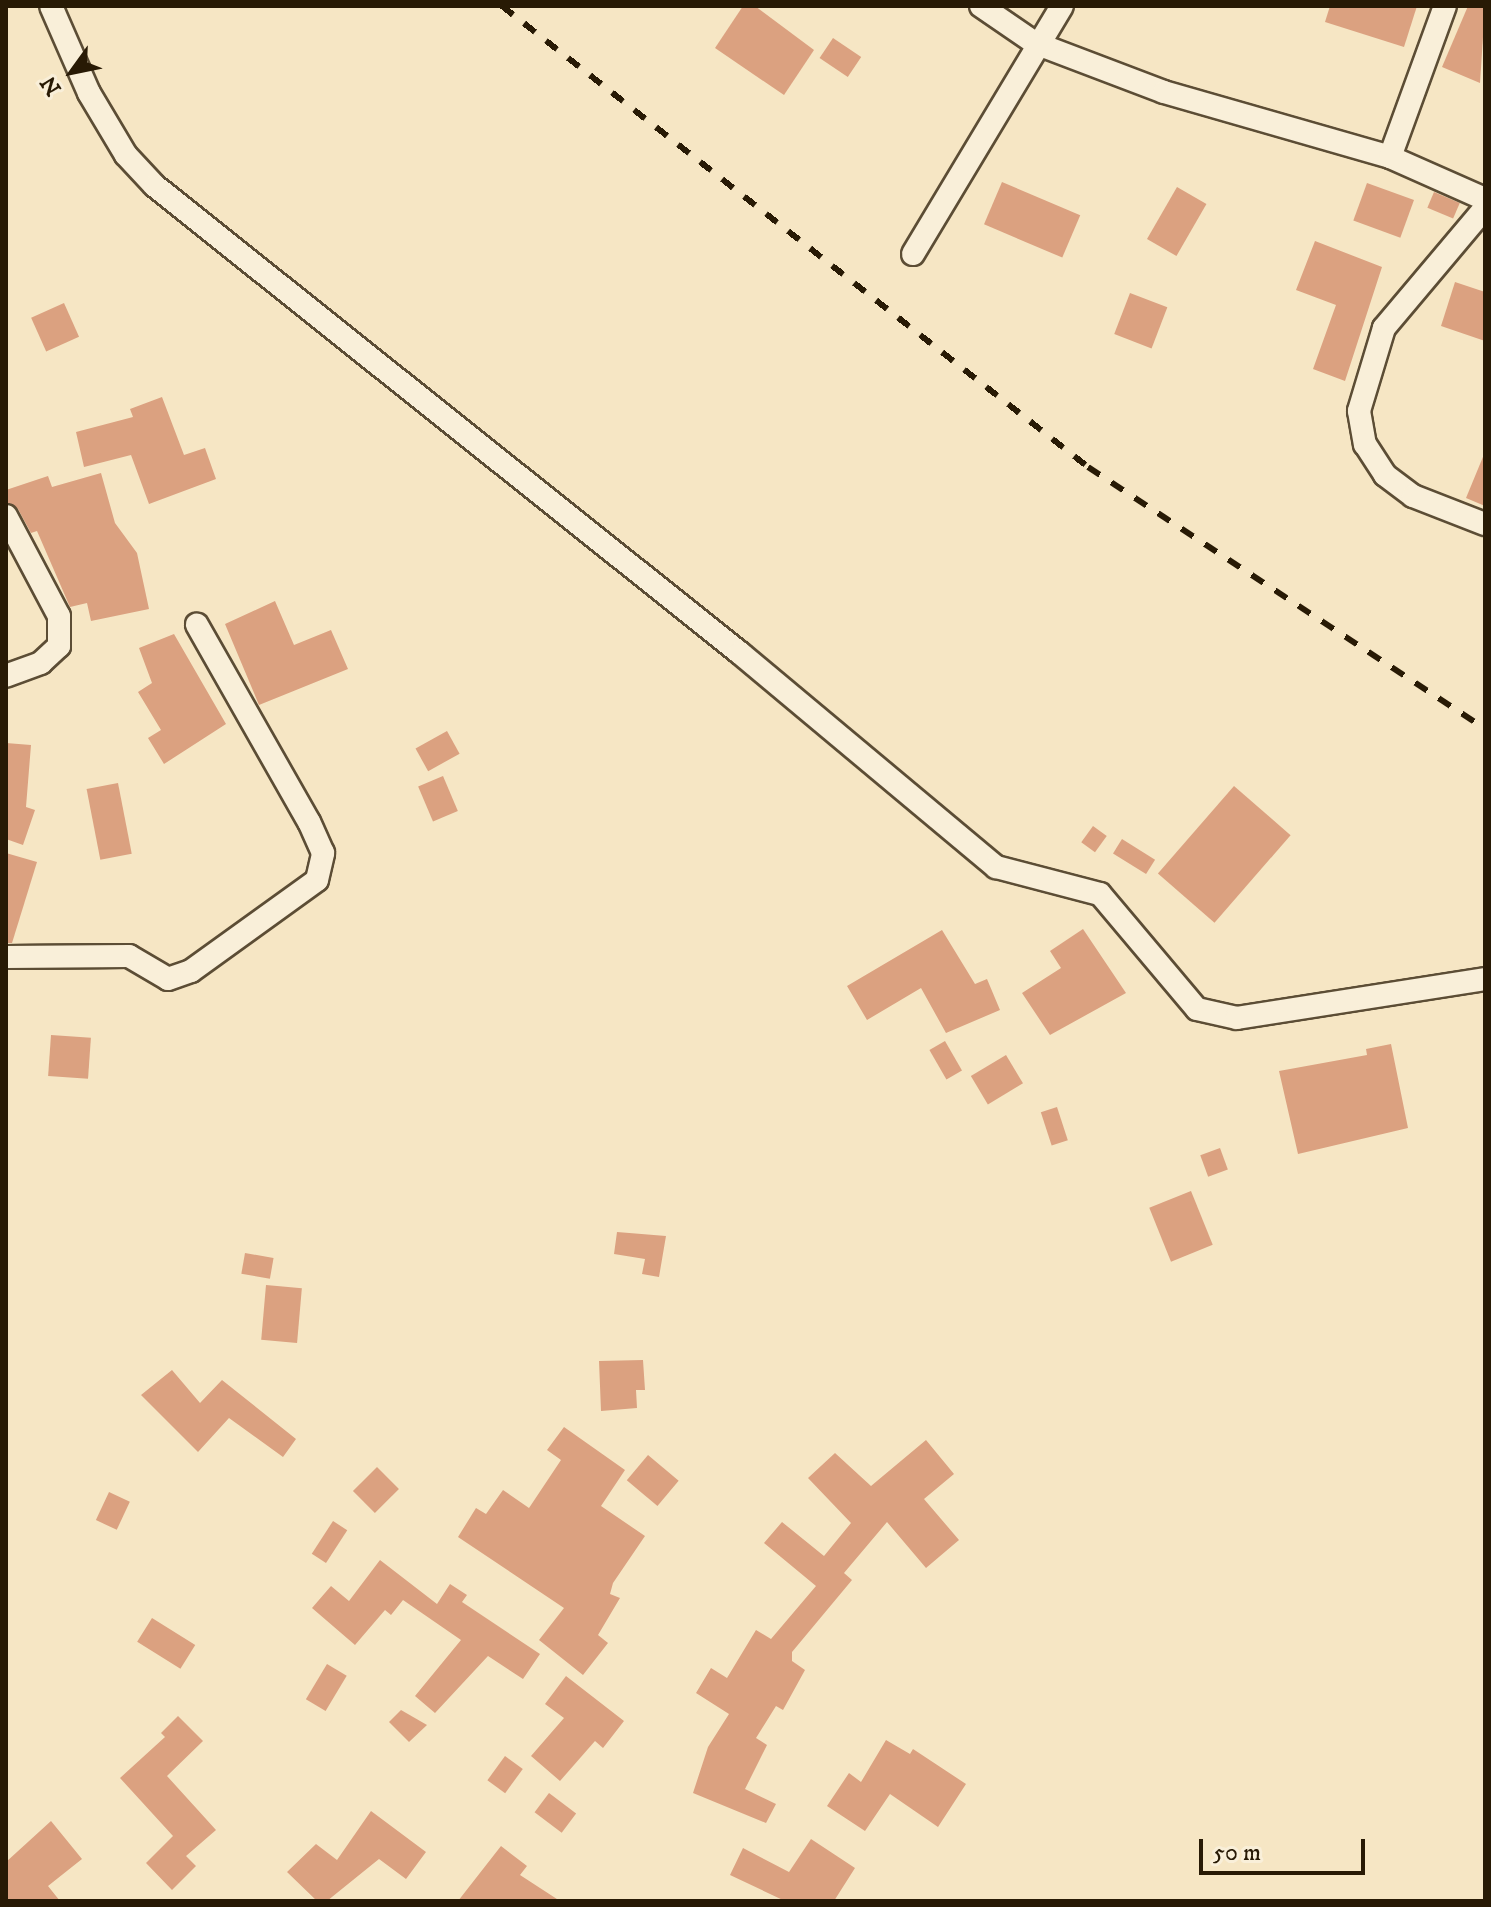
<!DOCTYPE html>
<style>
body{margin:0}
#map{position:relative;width:1491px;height:1907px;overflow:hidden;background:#f6e6c4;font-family:"IM FELL DW Pica",serif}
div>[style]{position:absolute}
.building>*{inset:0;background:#dba180;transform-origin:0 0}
.roads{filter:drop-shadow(2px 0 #5c4d35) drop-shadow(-2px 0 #5c4d35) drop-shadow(0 2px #5c4d35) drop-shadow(0 -2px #5c4d35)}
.minor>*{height:22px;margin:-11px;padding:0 11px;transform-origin:11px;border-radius:11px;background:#f9efd9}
.rail>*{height:6px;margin-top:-3px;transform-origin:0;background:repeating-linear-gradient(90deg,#281a05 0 14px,transparent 0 28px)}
span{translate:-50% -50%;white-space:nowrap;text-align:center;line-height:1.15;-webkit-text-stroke:8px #f9efd9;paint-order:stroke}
.frame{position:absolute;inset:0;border:8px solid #281a05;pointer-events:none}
.north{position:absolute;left:32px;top:32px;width:80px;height:80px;-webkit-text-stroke:6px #f9efd9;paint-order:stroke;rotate:237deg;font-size:22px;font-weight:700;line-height:32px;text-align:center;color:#281a05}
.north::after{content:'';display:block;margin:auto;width:28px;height:36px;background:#281a05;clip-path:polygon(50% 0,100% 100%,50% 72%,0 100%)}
.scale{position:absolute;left:1199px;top:1839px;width:166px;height:36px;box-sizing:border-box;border:4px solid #281a05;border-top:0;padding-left:10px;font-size:24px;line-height:28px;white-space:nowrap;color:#281a05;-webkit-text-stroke:6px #f9efd9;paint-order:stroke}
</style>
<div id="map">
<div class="building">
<i style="clip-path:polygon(743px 6px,755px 6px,814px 50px,784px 95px,715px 48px)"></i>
<i style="clip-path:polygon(1330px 6px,1417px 6px,1404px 47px,1325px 22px)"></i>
<i style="clip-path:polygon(1468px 6px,1485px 6px,1480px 83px,1442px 67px)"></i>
<i style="left:833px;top:38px;width:34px;height:24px;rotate:34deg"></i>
<i style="left:1002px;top:182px;width:85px;height:46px;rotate:23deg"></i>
<i style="left:1367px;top:183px;width:50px;height:40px;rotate:20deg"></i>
<i style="left:1177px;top:187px;width:34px;height:60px;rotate:30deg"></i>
<i style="left:1434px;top:192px;width:28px;height:17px;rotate:23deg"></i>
<i style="clip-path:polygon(1315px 241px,1382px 267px,1345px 381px,1313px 369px,1336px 305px,1296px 290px)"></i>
<i style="clip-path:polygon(1455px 282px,1485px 292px,1485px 341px,1441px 326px)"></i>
<i style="left:1130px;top:293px;width:40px;height:44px;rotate:21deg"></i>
<i style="left:64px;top:303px;width:37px;height:36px;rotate:66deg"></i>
<i style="clip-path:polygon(162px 397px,184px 455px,205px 448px,216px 479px,149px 504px,131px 455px,84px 467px,76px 432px,133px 417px,130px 409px)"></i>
<i style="clip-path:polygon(1485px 452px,1485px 506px,1466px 498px)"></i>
<i style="clip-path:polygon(101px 473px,115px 523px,137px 553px,149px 609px,91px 621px,87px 603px,70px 607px,37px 531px,31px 533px,18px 509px,6px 502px,6px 490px,48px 476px,52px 487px)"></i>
<i style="clip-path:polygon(275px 601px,294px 645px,331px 630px,348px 669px,259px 705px,225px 624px)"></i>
<i style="clip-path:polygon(174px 634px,226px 724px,164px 764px,148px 738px,161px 730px,138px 692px,152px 683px,139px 648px)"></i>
<i style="left:447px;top:731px;width:26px;height:36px;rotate:61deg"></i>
<i style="clip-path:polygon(6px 743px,31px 745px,26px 807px,35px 810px,23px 845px,6px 839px)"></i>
<i style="left:443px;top:776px;width:38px;height:27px;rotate:67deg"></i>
<i style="left:118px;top:783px;width:72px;height:32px;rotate:79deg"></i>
<i style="left:1234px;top:786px;width:75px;height:116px;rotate:41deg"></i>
<i style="left:1093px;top:826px;width:17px;height:20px;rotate:36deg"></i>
<i style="left:1122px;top:839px;width:39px;height:17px;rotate:32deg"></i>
<i style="clip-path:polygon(6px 853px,37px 862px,12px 943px,6px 943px)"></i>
<i style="clip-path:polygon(1083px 929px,1126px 993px,1050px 1035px,1022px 993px,1061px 968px,1050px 951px)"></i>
<i style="clip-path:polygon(942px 930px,975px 984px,987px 979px,1000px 1010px,946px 1033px,921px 988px,867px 1020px,847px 986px)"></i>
<i style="left:51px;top:1035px;width:40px;height:41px;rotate:4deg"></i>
<i style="left:945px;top:1041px;width:34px;height:18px;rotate:60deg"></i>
<i style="clip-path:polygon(1391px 1044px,1408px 1128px,1298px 1154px,1279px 1071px,1367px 1055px,1366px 1049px)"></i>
<i style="left:1006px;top:1055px;width:33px;height:41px;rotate:59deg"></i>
<i style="left:1057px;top:1107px;width:35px;height:17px;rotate:72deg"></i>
<i style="left:1220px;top:1148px;width:23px;height:21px;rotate:70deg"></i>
<i style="left:1191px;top:1191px;width:58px;height:45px;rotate:68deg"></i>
<i style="clip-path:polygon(617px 1232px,666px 1236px,659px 1277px,642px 1274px,645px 1259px,614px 1254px)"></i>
<i style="left:245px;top:1253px;width:29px;height:21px;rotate:10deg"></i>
<i style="left:266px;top:1285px;width:36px;height:55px;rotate:5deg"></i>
<i style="clip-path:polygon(643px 1360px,645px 1390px,636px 1390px,637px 1408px,601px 1411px,599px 1361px)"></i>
<i style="clip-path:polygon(172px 1370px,200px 1403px,222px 1380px,296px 1439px,283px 1457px,229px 1418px,198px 1452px,141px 1395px)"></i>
<i style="clip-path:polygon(564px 1427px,625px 1470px,601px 1506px,645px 1536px,613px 1583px,610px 1594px,620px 1598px,598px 1635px,608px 1643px,583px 1675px,539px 1640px,564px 1608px,458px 1537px,476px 1508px,486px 1514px,503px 1490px,529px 1508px,561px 1460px,547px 1450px)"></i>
<i style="clip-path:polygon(926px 1440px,954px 1474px,924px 1499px,959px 1540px,926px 1568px,887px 1522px,844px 1573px,852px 1580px,792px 1652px,792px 1661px,805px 1670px,783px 1710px,776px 1706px,756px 1738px,767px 1745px,745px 1789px,776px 1804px,766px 1823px,693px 1793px,708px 1747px,729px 1714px,696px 1693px,711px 1668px,727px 1678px,756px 1630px,771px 1639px,816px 1586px,764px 1543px,782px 1522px,824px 1556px,851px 1523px,808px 1478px,835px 1453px,871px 1486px)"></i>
<i style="left:648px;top:1455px;width:40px;height:33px;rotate:40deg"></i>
<i style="left:377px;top:1467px;width:31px;height:34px;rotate:45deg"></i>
<i style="left:109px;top:1492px;width:23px;height:31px;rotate:25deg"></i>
<i style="left:333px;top:1521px;width:17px;height:39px;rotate:33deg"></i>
<i style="clip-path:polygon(380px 1560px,437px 1604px,450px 1584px,467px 1595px,462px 1602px,540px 1654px,523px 1679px,488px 1656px,435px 1713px,415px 1696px,461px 1640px,403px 1600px,391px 1615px,385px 1610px,355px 1645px,312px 1608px,331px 1586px,349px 1601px)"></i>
<i style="left:152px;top:1618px;width:51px;height:28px;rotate:32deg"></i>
<i style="left:327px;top:1664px;width:23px;height:41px;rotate:31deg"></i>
<i style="clip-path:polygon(566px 1676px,624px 1721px,603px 1748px,595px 1741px,560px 1781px,531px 1756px,564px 1718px,545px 1704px)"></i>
<i style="clip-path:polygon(401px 1710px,427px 1725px,409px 1742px,389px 1722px)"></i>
<i style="clip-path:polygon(178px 1716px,203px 1741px,167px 1776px,216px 1830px,186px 1856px,196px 1866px,172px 1890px,146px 1863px,173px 1836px,120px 1778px,165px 1737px,161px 1733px)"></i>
<i style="clip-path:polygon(886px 1740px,910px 1754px,913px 1749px,966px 1784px,938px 1827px,890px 1794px,865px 1831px,827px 1806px,849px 1773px,861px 1782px)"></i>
<i style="left:505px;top:1756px;width:22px;height:30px;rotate:36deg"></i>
<i style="left:549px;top:1793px;width:34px;height:24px;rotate:37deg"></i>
<i style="clip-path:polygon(371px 1811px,426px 1852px,406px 1879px,379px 1859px,327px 1901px,317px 1901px,287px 1872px,316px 1844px,337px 1860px)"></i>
<i style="clip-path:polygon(51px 1821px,82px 1859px,48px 1886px,60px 1901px,6px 1901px,6px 1862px)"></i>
<i style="clip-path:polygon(811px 1839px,855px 1868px,834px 1901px,785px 1901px,730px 1875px,743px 1848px,789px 1872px)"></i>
<i style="clip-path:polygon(501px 1846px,527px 1866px,520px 1875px,560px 1901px,458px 1901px)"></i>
</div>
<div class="roads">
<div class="minor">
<i style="left:51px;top:6px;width:95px;rotate:66.4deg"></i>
<i style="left:89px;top:93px;width:72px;rotate:59.2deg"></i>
<i style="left:126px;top:155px;width:42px;rotate:46.9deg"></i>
<i style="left:155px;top:186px;width:749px;rotate:38.6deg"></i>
<i style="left:740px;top:653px;width:334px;rotate:39.9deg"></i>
<i style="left:996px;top:867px;width:107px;rotate:14.6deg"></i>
<i style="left:1100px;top:894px;width:150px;rotate:49.9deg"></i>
<i style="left:1197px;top:1009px;width:41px;rotate:12.7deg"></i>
<i style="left:1237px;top:1018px;width:251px;rotate:-8.9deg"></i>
<i style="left:981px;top:6px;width:65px;rotate:34.4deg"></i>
<i style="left:1035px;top:43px;width:138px;rotate:20.8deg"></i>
<i style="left:1164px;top:92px;width:235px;rotate:16deg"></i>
<i style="left:1390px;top:157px;width:104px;rotate:23.9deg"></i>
<i style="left:1390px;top:157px;width:161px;rotate:-70deg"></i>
<i style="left:1485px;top:208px;width:157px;rotate:130.1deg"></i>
<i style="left:1384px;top:328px;width:87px;rotate:106.8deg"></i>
<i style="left:1359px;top:411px;width:34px;rotate:80deg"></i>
<i style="left:1365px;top:444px;width:37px;rotate:57deg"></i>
<i style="left:1385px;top:475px;width:35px;rotate:37deg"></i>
<i style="left:1413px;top:496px;width:77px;rotate:21.3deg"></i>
<i style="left:913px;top:254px;width:289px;rotate:-59deg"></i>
<i style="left:6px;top:516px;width:113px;rotate:62.1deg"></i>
<i style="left:59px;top:616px;width:30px;rotate:90deg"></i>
<i style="left:59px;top:646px;width:25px;rotate:137deg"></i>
<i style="left:41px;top:663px;width:37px;rotate:160deg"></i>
<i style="left:6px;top:957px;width:123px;rotate:-0.5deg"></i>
<i style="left:129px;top:956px;width:45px;rotate:30.5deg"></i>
<i style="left:168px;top:979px;width:24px;rotate:-19deg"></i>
<i style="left:191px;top:971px;width:155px;rotate:-35.8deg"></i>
<i style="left:317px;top:880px;width:28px;rotate:-77deg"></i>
<i style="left:323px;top:853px;width:34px;rotate:-114deg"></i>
<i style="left:309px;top:822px;width:227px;rotate:-119.6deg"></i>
</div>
</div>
<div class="rail">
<i style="left:502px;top:6px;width:746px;rotate:38.19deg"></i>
<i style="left:1088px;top:467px;width:476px;rotate:33.4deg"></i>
</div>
<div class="frame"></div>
<div class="north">N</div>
<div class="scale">50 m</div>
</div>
